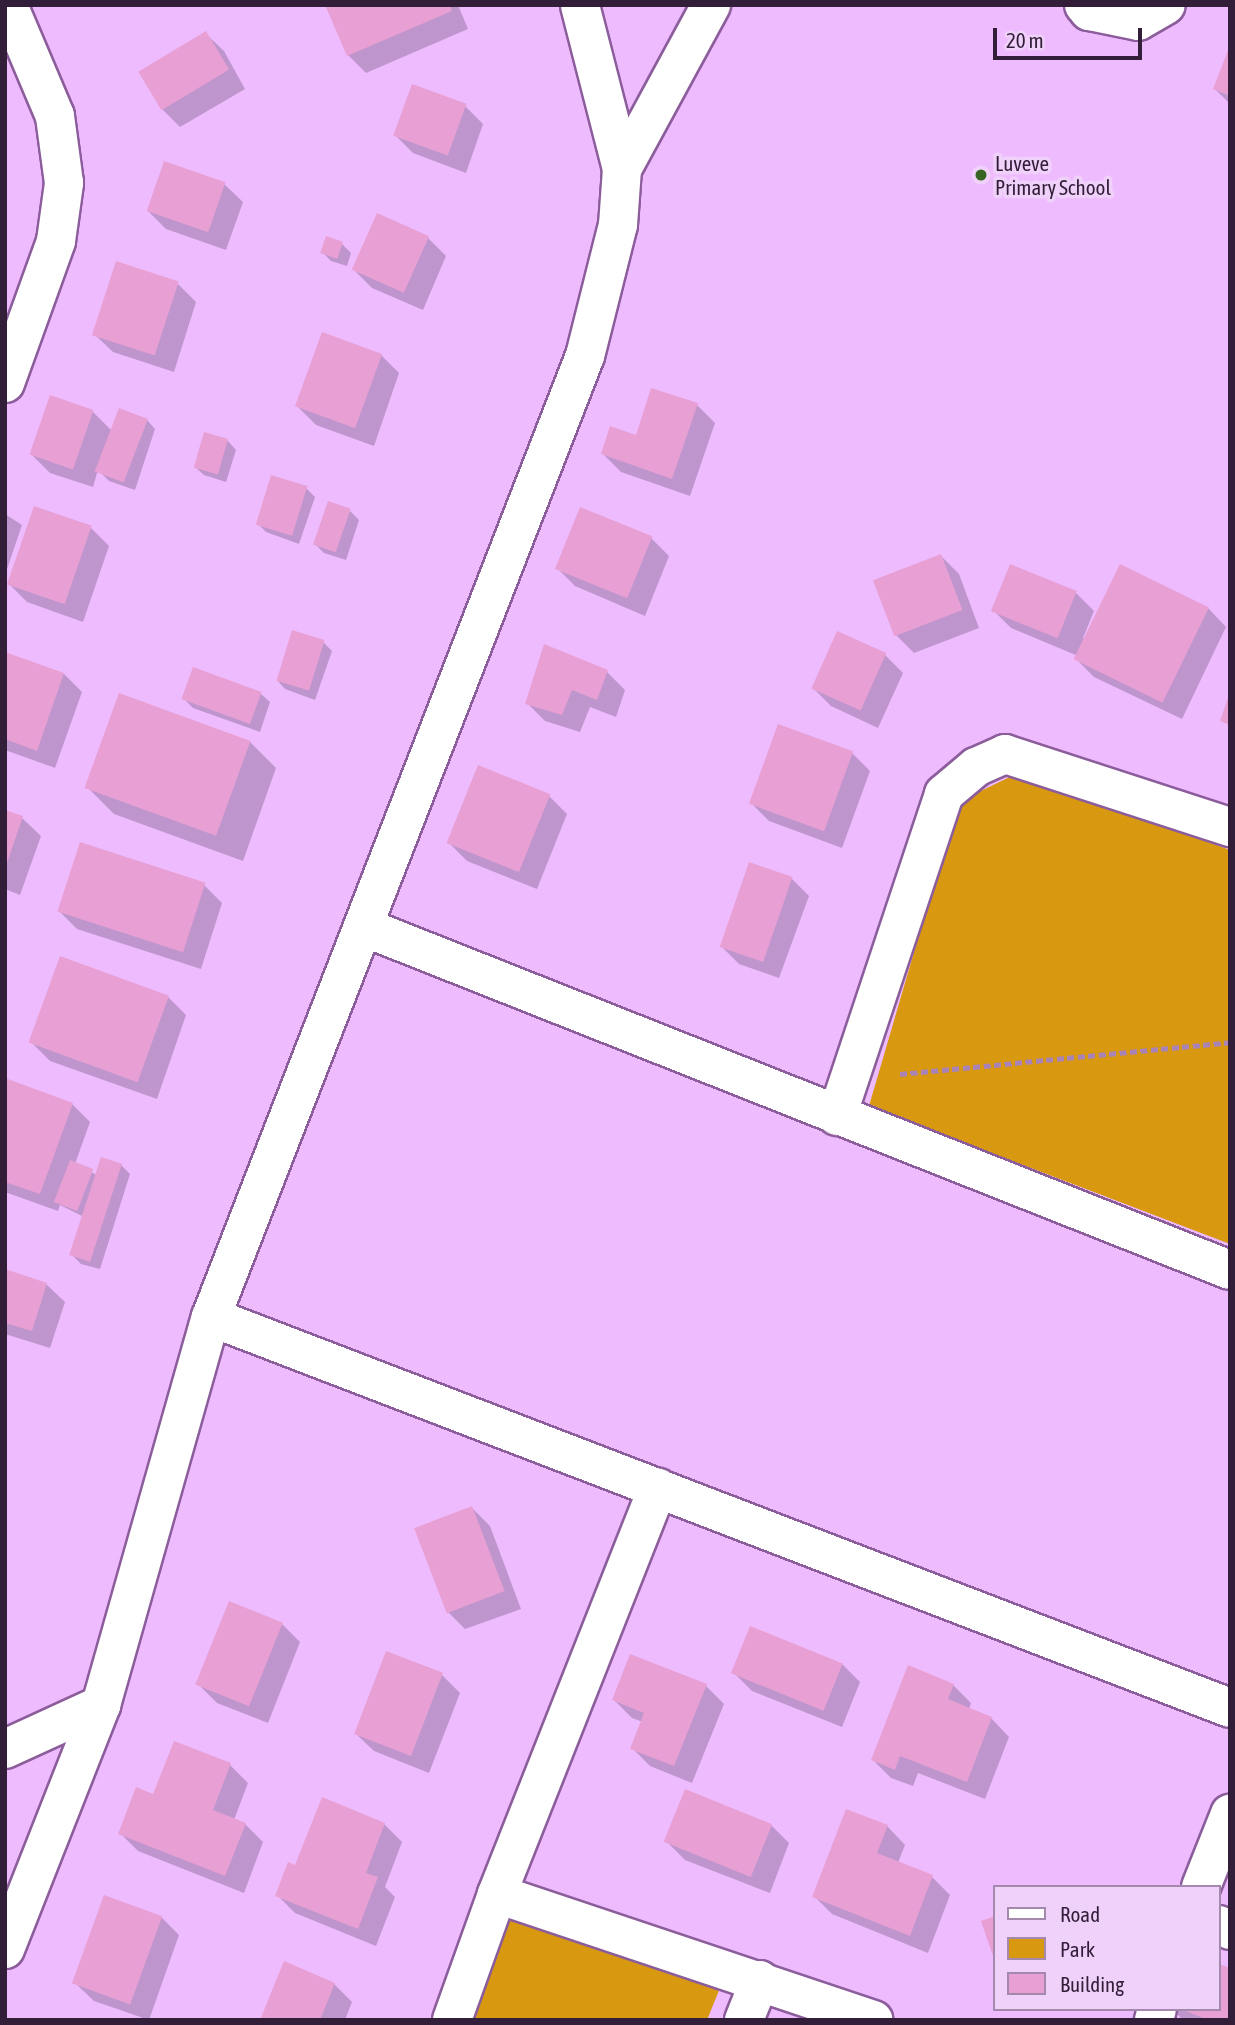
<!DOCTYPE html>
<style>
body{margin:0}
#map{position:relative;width:1235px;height:2025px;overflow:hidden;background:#ebf;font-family:"Asap Condensed",sans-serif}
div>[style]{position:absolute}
.green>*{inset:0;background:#d8980f}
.shadow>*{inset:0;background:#0003}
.building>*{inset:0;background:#e8a0d4;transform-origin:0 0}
.path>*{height:4.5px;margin-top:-2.25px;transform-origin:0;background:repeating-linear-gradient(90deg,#a982b6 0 7px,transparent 0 10.5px)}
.roads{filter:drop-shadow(2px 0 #8c5d9b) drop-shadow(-2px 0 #8c5d9b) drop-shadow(0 2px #8c5d9b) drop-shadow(0 -2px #8c5d9b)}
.minor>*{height:38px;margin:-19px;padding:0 19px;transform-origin:19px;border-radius:19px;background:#fff}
.dots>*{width:19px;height:19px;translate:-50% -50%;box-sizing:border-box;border:4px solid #f0d1fa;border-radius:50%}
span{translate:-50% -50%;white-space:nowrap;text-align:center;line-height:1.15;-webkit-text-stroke:7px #f0d1fa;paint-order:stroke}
.poi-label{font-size:21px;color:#321e38}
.left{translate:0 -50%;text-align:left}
.frame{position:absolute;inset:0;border:7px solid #321e38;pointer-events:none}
.legend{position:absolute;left:993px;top:1885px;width:228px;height:126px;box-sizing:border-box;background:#f0d1fa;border:2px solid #a489ac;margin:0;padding:9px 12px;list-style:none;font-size:21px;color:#321e38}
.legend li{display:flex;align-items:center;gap:14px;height:35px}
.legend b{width:35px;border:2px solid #a489ac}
.scale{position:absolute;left:993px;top:28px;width:149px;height:32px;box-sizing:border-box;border:4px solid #321e38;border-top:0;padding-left:9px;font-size:21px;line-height:24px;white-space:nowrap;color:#321e38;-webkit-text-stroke:5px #f0d1fa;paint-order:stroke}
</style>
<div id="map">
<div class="green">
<i style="clip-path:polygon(1018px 773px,1230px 850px,1230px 1244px,869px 1106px,958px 802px)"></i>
<i style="clip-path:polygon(507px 1914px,720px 1988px,707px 2020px,471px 2020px)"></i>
</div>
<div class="shadow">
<i style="clip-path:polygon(327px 5px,458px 5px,468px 29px,366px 73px,348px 55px)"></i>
<i style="clip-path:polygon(205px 33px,224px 51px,245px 89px,180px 127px,162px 109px)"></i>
<i style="clip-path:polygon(1230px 49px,1230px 104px,1215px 89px)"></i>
<i style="clip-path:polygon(465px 106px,483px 124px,466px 173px,413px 153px,395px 135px)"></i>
<i style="clip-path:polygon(165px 163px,224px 184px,243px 202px,226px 250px,166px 229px,148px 211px)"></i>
<i style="clip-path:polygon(378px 215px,428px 238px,446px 256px,423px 310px,372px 288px,354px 270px)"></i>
<i style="clip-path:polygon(342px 244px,351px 253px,347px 266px,331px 261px,322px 252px)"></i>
<i style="clip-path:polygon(178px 284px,196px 302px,174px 372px,113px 352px,94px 334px)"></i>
<i style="clip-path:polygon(381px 355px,399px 373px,374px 446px,316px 425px,298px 407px)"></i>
<i style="clip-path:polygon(697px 405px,715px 423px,690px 496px,621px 472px,603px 454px)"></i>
<i style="clip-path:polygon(93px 412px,113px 432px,147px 420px,155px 429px,135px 490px,109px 481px,98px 470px,93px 487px,50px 473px,32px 455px)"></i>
<i style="clip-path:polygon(205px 434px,228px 441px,236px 450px,226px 482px,204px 475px,195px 467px)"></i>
<i style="clip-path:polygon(306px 488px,315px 497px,299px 544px,266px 532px,257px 523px)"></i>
<i style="clip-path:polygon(350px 511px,359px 520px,346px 560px,324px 553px,315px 544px)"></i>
<i style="clip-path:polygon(5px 514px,22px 525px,5px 575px)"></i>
<i style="clip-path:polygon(91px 528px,109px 546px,83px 622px,27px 602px,9px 584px)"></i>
<i style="clip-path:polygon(651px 538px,669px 556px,645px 616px,575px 586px,557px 568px)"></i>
<i style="clip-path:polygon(941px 556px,959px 574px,979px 628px,914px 653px,896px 635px,875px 582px)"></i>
<i style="clip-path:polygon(1076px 593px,1094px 611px,1083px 638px,1085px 640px,1208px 608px,1226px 627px,1182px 719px,1094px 677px,1076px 659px,1078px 656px,1011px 628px,993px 610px)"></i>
<i style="clip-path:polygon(323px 642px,332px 651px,315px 700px,285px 689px,277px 680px)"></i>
<i style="clip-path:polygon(5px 653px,64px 674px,82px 692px,55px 768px,5px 750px)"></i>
<i style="clip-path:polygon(885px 655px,903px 673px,878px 728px,831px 706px,813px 688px)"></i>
<i style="clip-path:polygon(194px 670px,261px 694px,270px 702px,260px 732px,193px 708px,185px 700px)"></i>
<i style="clip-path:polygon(607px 672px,625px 690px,616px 717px,590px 707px,580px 732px,545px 721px,527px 703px)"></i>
<i style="clip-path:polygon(779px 726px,852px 753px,870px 771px,842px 848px,769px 821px,751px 803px)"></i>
<i style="clip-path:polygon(250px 742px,276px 768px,243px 861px,114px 814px,88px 788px)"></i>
<i style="clip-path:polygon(549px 796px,567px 814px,537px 889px,467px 861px,449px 843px)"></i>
<i style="clip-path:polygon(5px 811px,22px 818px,41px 836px,20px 895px,5px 889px)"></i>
<i style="clip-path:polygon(791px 878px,809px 896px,779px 978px,739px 964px,721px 946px)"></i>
<i style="clip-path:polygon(204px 885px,222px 903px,201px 969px,77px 929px,59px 911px)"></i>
<i style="clip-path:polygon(168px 997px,186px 1015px,157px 1099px,50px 1061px,32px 1043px)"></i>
<i style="clip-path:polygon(5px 1080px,72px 1104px,90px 1122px,75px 1164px,97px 1175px,121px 1165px,130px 1174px,100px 1269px,81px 1264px,72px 1255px,84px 1217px,60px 1205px,58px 1211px,5px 1192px)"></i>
<i style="clip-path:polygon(5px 1270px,46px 1284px,65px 1302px,50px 1348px,5px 1334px)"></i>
<i style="clip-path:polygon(472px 1508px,490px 1526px,521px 1609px,465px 1629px,447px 1611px)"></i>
<i style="clip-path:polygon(282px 1624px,300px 1642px,268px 1723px,217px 1703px,199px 1685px)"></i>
<i style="clip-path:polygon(842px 1664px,860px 1682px,842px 1727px,752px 1691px,734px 1673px)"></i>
<i style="clip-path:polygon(442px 1675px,460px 1693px,429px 1773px,374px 1751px,355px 1733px)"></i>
<i style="clip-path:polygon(953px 1685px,971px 1703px,969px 1709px,991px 1718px,1009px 1737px,985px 1799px,918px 1773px,913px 1786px,891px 1778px,873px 1760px)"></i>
<i style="clip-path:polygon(706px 1686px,724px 1704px,692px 1783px,650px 1766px,632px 1748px,643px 1722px,632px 1718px,614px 1700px)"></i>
<i style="clip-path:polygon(230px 1765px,248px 1783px,234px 1820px,245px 1824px,263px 1842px,244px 1893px,138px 1851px,120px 1833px,154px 1796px)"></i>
<i style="clip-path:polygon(384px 1824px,402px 1842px,385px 1887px,395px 1897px,376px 1946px,295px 1913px,277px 1895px,296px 1867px)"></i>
<i style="clip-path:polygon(771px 1825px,789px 1843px,770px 1893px,685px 1860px,667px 1842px)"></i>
<i style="clip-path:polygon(887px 1826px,905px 1845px,898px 1863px,932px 1877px,950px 1895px,928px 1953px,832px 1914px,814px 1896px)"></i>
<i style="clip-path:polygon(161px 1917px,179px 1935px,149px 2020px,94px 2001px,75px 1983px)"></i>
<i style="clip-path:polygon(334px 1984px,352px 2002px,345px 2020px,262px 2020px)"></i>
<i style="clip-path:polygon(1172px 2009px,1219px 2009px,1230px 2020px,1183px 2020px)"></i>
</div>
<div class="building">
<i style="clip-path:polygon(325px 5px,449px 5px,452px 11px,347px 56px)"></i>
<i style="left:206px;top:31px;width:45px;height:79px;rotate:59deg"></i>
<i style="clip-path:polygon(1230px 45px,1230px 96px,1213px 89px)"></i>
<i style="left:412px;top:84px;width:58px;height:55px;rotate:20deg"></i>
<i style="left:164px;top:161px;width:65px;height:53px;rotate:19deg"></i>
<i style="left:377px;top:213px;width:57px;height:62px;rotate:24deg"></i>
<i style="left:326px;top:236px;width:18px;height:18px;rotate:19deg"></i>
<i style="left:116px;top:261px;width:66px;height:78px;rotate:18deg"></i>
<i style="left:322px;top:332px;width:64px;height:79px;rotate:20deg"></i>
<i style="clip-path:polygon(651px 388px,698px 403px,672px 479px,601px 454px,610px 426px,636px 435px)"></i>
<i style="left:50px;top:395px;width:46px;height:63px;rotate:19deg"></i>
<i style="left:119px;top:408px;width:31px;height:68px;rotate:21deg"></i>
<i style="left:204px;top:432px;width:25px;height:37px;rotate:16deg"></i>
<i style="left:271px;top:475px;width:38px;height:52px;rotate:17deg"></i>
<i style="left:328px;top:501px;width:24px;height:46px;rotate:19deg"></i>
<i style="left:34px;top:506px;width:61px;height:83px;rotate:19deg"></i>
<i style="left:580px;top:507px;width:78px;height:67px;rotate:22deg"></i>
<i style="left:941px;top:554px;width:60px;height:73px;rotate:69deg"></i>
<i style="left:1010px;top:564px;width:72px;height:51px;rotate:22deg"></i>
<i style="left:1120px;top:564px;width:99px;height:106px;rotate:26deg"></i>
<i style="left:292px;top:630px;width:34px;height:53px;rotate:17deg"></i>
<i style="left:837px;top:631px;width:54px;height:63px;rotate:24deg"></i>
<i style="clip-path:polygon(544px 644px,608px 670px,597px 700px,572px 690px,562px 715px,525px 704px)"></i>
<i style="clip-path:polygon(5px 652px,64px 673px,37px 751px,5px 739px)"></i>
<i style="left:193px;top:667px;width:73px;height:34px;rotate:20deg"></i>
<i style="left:119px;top:693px;width:140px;height:101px;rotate:20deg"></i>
<i style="clip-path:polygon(1229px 695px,1230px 695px,1230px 725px,1220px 721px)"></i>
<i style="left:778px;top:724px;width:80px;height:85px;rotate:20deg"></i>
<i style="left:478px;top:765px;width:78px;height:84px;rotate:22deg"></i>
<i style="clip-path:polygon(5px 810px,23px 816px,6px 866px,5px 866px)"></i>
<i style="left:80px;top:842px;width:132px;height:73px;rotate:18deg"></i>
<i style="left:749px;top:862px;width:46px;height:90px;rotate:19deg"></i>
<i style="left:60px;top:956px;width:116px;height:92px;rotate:20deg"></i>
<i style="clip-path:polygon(5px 1078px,73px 1103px,40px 1194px,5px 1182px)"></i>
<i style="left:101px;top:1157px;width:22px;height:103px;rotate:18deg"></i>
<i style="left:70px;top:1160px;width:25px;height:45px;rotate:21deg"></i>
<i style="clip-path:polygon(5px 1269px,47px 1283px,32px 1331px,5px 1323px)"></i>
<i style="left:472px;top:1506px;width:91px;height:62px;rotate:69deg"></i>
<i style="left:229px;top:1601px;width:58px;height:90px;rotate:22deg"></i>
<i style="left:750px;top:1626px;width:100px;height:51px;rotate:22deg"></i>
<i style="left:386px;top:1651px;width:61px;height:89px;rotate:21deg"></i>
<i style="clip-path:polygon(630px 1654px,707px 1684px,674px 1766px,630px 1749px,644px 1713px,612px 1700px)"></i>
<i style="clip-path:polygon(908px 1665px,954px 1684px,948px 1699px,992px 1717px,967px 1782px,900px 1756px,895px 1770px,871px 1760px)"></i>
<i style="clip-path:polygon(174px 1741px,231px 1763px,213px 1810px,246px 1823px,225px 1876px,118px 1834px,136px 1787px,153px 1794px)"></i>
<i style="left:685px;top:1789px;width:94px;height:57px;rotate:22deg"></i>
<i style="clip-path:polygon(322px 1797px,385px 1823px,366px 1873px,378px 1877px,358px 1929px,275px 1896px,288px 1862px,295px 1865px)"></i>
<i style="clip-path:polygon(846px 1809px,888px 1825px,877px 1853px,933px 1875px,910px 1936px,812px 1897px)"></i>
<i style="left:104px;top:1895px;width:62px;height:94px;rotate:20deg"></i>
<i style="clip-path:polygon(995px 1916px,995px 1962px,981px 1921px)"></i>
<i style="clip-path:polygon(284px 1961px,335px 1983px,320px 2020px,260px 2020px)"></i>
<i style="clip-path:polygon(1219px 1964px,1230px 1968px,1230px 2020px,1208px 2020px,1181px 2009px,1219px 2009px)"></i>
</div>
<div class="path">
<i style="left:900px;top:1074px;width:332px;rotate:-5.5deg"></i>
</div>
<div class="roads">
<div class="minor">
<i style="left:1084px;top:5px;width:8px;rotate:50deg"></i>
<i style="left:1089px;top:11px;width:50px;rotate:11.5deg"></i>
<i style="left:1138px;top:21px;width:32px;rotate:-30deg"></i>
<i style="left:622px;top:169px;width:187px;rotate:-61.5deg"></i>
<i style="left:5px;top:383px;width:151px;rotate:-70.2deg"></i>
<i style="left:56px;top:241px;width:59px;rotate:-82.1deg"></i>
<i style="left:64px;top:183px;width:68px;rotate:-97.7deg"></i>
<i style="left:55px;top:116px;width:121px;rotate:-112.9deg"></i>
<i style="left:364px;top:927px;width:931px;rotate:21.61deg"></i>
<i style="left:837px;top:1116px;width:339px;rotate:-71.6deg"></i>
<i style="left:944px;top:794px;width:42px;rotate:-40.2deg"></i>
<i style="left:976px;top:767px;width:32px;rotate:-24deg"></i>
<i style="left:1005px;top:754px;width:237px;rotate:18deg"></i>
<i style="left:211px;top:1317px;width:1091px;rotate:20.99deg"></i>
<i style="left:5px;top:1749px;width:106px;rotate:-24.6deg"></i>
<i style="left:1201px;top:1887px;width:79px;rotate:-68.3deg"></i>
<i style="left:497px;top:1894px;width:397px;rotate:18.5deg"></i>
<i style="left:1219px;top:1925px;width:12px;rotate:24deg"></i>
<i style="left:5px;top:1949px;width:262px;rotate:-68.5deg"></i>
<i style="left:101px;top:1705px;width:403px;rotate:-74.2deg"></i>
<i style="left:211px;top:1317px;width:1031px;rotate:-68.74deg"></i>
<i style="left:585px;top:356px;width:135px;rotate:-75.9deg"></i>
<i style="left:618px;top:225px;width:56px;rotate:-85.9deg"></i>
<i style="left:622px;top:169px;width:169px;rotate:-104.4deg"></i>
<i style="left:452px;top:2020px;width:134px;rotate:-70.3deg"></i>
<i style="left:497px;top:1894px;width:437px;rotate:-68.4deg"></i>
<i style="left:744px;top:2020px;width:43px;rotate:-68.2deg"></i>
<i style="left:1154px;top:2020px;width:11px;rotate:-75deg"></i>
</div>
</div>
<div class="dots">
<i style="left:981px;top:175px;background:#376423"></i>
</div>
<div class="poi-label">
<span class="left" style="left:995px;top:175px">Luveve<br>Primary School</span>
</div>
<div class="frame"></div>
<ul class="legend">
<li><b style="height:9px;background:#fff"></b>Road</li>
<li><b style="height:19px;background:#d8980f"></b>Park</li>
<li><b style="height:19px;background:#e8a0d4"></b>Building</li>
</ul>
<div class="scale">20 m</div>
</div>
